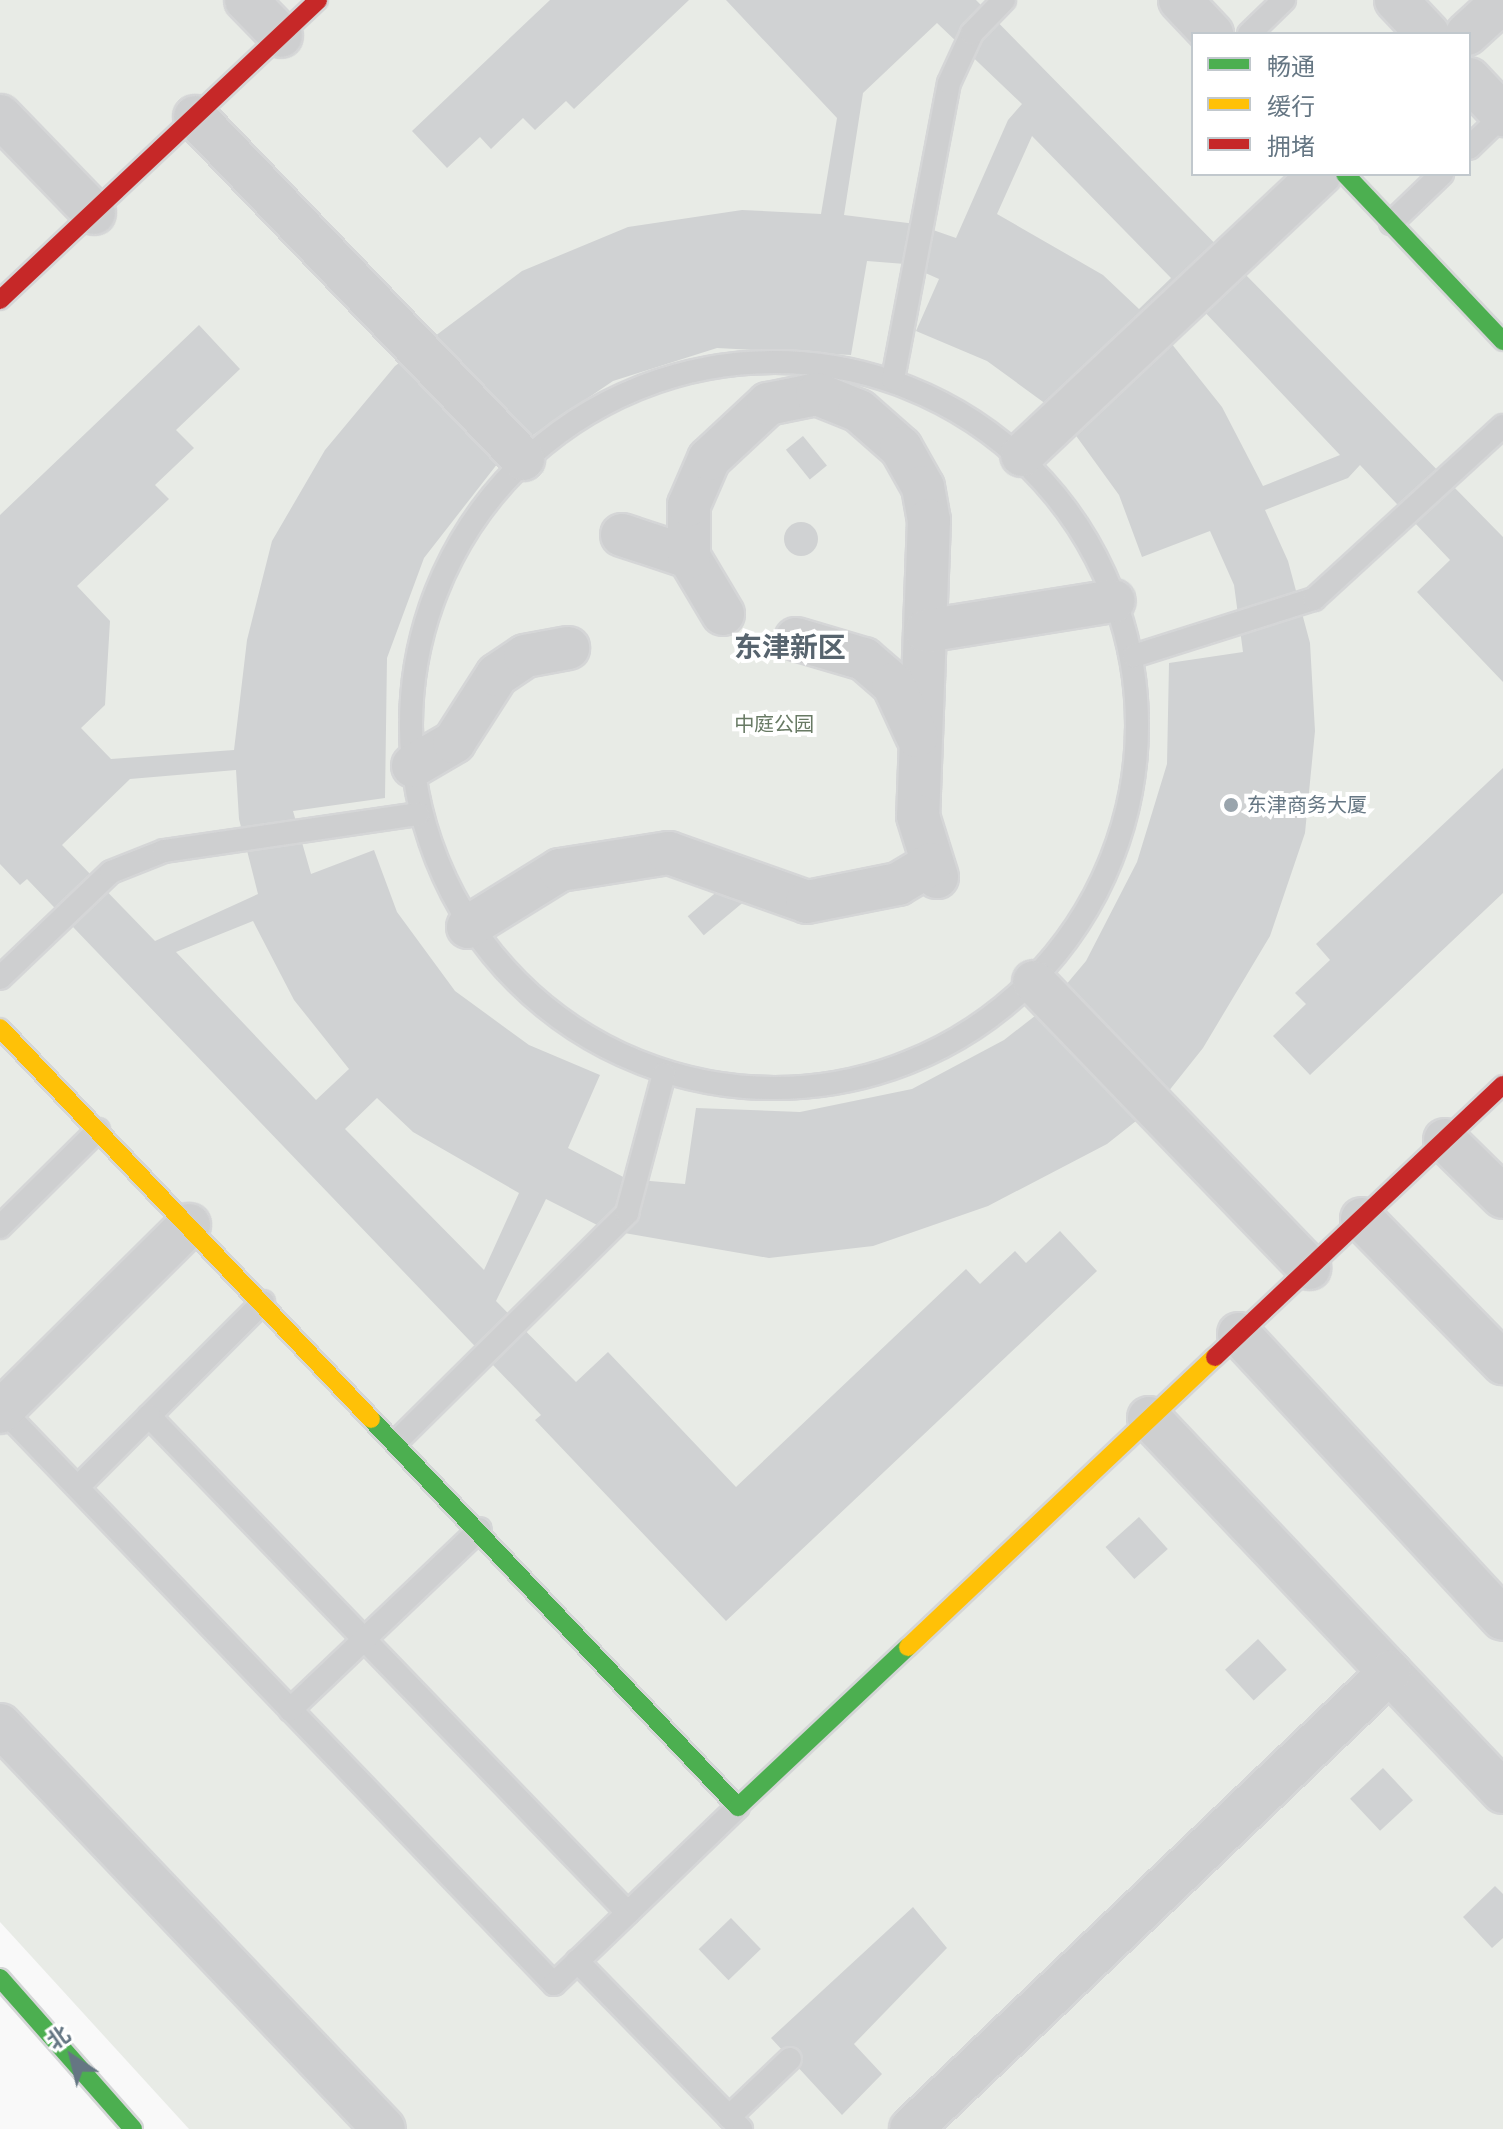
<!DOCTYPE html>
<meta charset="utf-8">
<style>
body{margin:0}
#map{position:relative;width:1503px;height:2129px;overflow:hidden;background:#f9f9f9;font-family:"Public Sans","Noto Sans SC",sans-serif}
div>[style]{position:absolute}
.green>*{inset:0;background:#e8ebe6}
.building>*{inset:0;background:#d0d2d3;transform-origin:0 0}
.round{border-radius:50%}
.roads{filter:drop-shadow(2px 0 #d5d6d7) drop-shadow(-2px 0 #d5d6d7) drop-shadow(0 2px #d5d6d7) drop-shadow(0 -2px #d5d6d7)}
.lane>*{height:22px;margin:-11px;padding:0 11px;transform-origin:11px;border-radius:11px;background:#cecfd0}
.lane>.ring{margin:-11px;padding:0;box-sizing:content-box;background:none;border:22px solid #cecfd0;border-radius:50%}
.street>*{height:42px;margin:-21px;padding:0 21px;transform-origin:21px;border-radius:21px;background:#cecfd0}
.fast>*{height:18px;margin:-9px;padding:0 9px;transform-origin:9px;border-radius:9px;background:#4caf50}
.slow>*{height:18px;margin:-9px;padding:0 9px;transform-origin:9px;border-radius:9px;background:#ffc107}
.jam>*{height:18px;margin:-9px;padding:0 9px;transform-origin:9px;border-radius:9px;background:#c62828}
.dots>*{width:22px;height:22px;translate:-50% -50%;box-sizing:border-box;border:4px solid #fff;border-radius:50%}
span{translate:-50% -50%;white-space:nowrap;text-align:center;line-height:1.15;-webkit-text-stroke:8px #fff;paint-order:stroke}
.park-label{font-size:20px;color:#687a64}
.poi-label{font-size:20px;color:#657683}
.left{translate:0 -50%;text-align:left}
.district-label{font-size:28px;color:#57646e;font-weight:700}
.legend{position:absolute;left:1191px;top:32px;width:280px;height:144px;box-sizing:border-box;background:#fff;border:2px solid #c1c8cd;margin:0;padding:10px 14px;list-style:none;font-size:24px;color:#657683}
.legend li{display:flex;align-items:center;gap:16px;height:40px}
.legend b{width:40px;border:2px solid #c1c8cd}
.north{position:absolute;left:32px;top:2017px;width:80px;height:80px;-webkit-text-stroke:6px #fff;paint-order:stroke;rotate:325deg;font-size:22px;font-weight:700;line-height:32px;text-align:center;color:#657683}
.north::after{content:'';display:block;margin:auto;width:28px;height:36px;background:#657683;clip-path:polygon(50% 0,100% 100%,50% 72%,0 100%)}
</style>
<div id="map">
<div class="green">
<i style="clip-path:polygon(evenodd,0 0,1503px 0,1503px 2129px,189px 2129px,0 1922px,0 0,1193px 34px,1469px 34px,1469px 174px,1193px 174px,1193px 34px)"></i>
</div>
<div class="building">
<i style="clip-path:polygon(550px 0,689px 0,574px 109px,566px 101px,535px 130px,523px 118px,491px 149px,480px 137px,447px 168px,412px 131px)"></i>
<i style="clip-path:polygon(evenodd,726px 0,976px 0,1503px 537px,1503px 682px,1417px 592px,1450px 560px,1360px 465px,1348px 478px,1265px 510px,1288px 561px,1310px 643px,1315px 731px,1305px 833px,1270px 936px,1203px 1048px,1160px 1102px,1107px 1144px,988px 1206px,873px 1246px,769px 1258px,607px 1230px,546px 1199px,496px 1301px,576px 1382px,608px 1352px,736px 1487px,966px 1269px,980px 1284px,1015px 1251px,1026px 1263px,1060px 1231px,1097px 1271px,726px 1621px,535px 1420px,541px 1415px,120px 976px,27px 879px,20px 885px,0 864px,0 515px,199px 325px,240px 369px,176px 430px,194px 448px,155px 485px,169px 499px,77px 586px,110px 621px,105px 705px,81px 728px,111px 759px,234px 750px,247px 640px,272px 541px,325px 450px,395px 366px,522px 271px,628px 227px,742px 210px,821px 214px,837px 118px,726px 0,937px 23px,1022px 104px,1008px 120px,956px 238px,916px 224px,844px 215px,863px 93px,937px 23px,726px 0,1032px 136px,1171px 278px,1139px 309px,1103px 275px,997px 214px,1032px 136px,726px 0,867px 261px,905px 264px,939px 279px,916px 331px,987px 361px,1061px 415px,1119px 495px,1142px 557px,1210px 531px,1234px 585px,1243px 652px,1169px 663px,1167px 764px,1137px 862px,1086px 961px,1049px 1005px,1004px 1040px,912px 1089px,800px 1112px,696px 1108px,685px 1184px,627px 1179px,568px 1148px,600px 1075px,529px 1045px,455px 991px,397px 912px,374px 850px,311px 874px,293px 811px,385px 798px,387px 658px,424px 558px,505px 454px,613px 381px,717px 348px,851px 355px,867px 261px,726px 0,1200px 307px,1340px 455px,1263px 486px,1222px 407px,1167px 338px,1200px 307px,726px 0,236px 770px,239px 819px,258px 894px,155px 941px,62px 845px,130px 779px,236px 770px,726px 0,253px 921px,294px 1000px,349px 1069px,316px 1100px,176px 952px,253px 921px,726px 0,377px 1098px,413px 1132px,519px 1193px,484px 1270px,345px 1129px,377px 1098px)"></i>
<i style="left:803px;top:436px;width:38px;height:22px;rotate:51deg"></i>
<i class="round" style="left:784px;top:522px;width:34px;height:34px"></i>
<i style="clip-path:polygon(1503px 768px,1503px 893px,1310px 1075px,1273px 1036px,1306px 1004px,1295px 993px,1330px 960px,1316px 944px)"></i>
<i style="left:726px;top:884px;width:25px;height:50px;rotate:50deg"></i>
<i style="left:1139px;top:1517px;width:43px;height:45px;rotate:48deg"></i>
<i style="left:1258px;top:1639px;width:42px;height:45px;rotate:47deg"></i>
<i style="left:1383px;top:1768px;width:44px;height:45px;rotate:47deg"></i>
<i style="clip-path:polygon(1495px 1886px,1503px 1894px,1503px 1938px,1492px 1948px,1463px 1917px)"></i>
<i style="clip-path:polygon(913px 1907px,947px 1948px,854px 2044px,882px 2074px,842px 2115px,771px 2038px)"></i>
<i style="left:731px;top:1918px;width:43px;height:45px;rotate:46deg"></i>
</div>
<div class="roads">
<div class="lane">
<i style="left:1249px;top:34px;width:49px;rotate:-44.2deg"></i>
<i style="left:1469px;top:148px;width:47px;rotate:-44.1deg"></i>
<i style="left:1391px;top:223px;width:71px;rotate:-43.9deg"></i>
<i class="ring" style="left:411px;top:362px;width:704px;height:704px"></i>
<i style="left:893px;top:379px;width:301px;rotate:-79.3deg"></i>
<i style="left:949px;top:83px;width:55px;rotate:-65.3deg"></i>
<i style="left:972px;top:33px;width:46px;rotate:-45.9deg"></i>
<i style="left:1134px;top:656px;width:189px;rotate:-17.6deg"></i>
<i style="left:1314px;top:599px;width:256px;rotate:-42.5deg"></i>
<i style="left:0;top:978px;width:153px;rotate:-43.7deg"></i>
<i style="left:111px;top:872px;width:57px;rotate:-21.6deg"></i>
<i style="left:164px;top:851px;width:257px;rotate:-8.3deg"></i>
<i style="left:0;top:1227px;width:138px;rotate:-44.7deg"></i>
<i style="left:263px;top:1302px;width:161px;rotate:135deg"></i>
<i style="left:149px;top:1416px;width:690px;rotate:46.06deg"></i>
<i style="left:0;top:1407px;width:800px;rotate:46.17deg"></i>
<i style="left:554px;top:1984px;width:255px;rotate:-43.9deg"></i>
<i style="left:397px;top:1441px;width:324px;rotate:-44.7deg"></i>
<i style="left:627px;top:1213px;width:144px;rotate:-75.1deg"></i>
<i style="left:78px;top:1487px;width:100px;rotate:-45deg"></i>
<i style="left:290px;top:1710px;width:262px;rotate:-43.6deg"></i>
<i style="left:577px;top:1961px;width:235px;rotate:45.7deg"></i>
<i style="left:729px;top:2117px;width:84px;rotate:-43.6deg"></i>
</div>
<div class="street">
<i style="left:246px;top:0;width:50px;rotate:45.8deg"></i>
<i style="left:1180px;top:0;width:47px;rotate:46.7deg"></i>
<i style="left:1396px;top:0;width:47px;rotate:46.7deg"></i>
<i style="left:1467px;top:34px;width:49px;rotate:-42.5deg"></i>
<i style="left:1469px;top:79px;width:50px;rotate:46.6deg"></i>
<i style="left:0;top:116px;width:135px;rotate:45.9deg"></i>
<i style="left:195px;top:117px;width:474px;rotate:46.2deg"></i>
<i style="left:1022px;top:455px;width:410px;rotate:-43.3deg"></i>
<i style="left:622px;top:535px;width:71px;rotate:18.2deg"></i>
<i style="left:723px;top:614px;width:66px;rotate:-120.8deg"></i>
<i style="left:689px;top:557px;width:52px;rotate:-90deg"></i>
<i style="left:689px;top:505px;width:50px;rotate:-66.5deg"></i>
<i style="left:709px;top:459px;width:81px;rotate:-43deg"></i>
<i style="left:768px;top:404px;width:50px;rotate:-11.5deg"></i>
<i style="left:817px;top:394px;width:45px;rotate:22deg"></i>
<i style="left:859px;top:411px;width:56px;rotate:41.4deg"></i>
<i style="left:901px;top:448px;width:45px;rotate:60.6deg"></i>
<i style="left:923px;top:487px;width:34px;rotate:80deg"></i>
<i style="left:929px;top:520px;width:296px;rotate:92.1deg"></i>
<i style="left:918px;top:816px;width:64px;rotate:72.7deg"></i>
<i style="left:926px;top:631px;width:190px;rotate:-9.1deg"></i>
<i style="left:796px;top:639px;width:71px;rotate:16.4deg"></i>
<i style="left:864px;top:659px;width:38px;rotate:41deg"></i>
<i style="left:893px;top:684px;width:57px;rotate:65.2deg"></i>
<i style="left:413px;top:766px;width:48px;rotate:-30.3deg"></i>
<i style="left:454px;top:742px;width:80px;rotate:-57.3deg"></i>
<i style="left:497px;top:675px;width:34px;rotate:-34deg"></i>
<i style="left:525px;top:656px;width:44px;rotate:-10.5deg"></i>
<i style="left:468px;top:927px;width:108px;rotate:-31.8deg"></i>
<i style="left:560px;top:870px;width:110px;rotate:-8.9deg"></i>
<i style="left:669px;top:853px;width:146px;rotate:19.5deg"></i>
<i style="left:807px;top:902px;width:93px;rotate:-11.2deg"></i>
<i style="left:898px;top:884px;width:39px;rotate:-31deg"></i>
<i style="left:1034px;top:982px;width:397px;rotate:46.1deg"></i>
<i style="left:1445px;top:1140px;width:81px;rotate:44.5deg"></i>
<i style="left:1362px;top:1219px;width:202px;rotate:45.6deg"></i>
<i style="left:1239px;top:1334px;width:388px;rotate:47.2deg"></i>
<i style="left:0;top:1412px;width:266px;rotate:-44.7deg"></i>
<i style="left:1149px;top:1418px;width:515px;rotate:46.57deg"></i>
<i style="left:0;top:1725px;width:557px;rotate:46.45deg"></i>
<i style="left:911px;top:2129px;width:662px;rotate:-43.65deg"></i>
</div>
<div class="fast">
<i style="left:1345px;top:174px;width:230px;rotate:46.6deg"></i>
<i style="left:371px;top:1419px;width:534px;rotate:46.59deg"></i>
<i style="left:738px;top:1807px;width:233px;rotate:-43.3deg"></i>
<i style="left:0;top:1978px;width:201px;rotate:48.6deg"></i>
</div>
<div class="slow">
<i style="left:0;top:1028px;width:539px;rotate:46.5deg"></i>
<i style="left:908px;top:1647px;width:422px;rotate:-43.4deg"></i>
</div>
<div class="jam">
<i style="left:0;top:300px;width:437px;rotate:-43.3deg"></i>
<i style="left:1215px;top:1357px;width:396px;rotate:-43.4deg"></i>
</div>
</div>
<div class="dots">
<i style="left:1231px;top:805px;background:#99a4ac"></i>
</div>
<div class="park-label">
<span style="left:774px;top:724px">中庭公园</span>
</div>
<div class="poi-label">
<span class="left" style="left:1247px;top:805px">东津商务大厦</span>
</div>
<div class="district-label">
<span style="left:790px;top:647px">东津新区</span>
</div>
<ul class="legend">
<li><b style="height:10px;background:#4caf50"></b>畅通</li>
<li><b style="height:10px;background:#ffc107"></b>缓行</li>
<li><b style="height:10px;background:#c62828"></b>拥堵</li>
</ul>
<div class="north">北</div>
</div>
